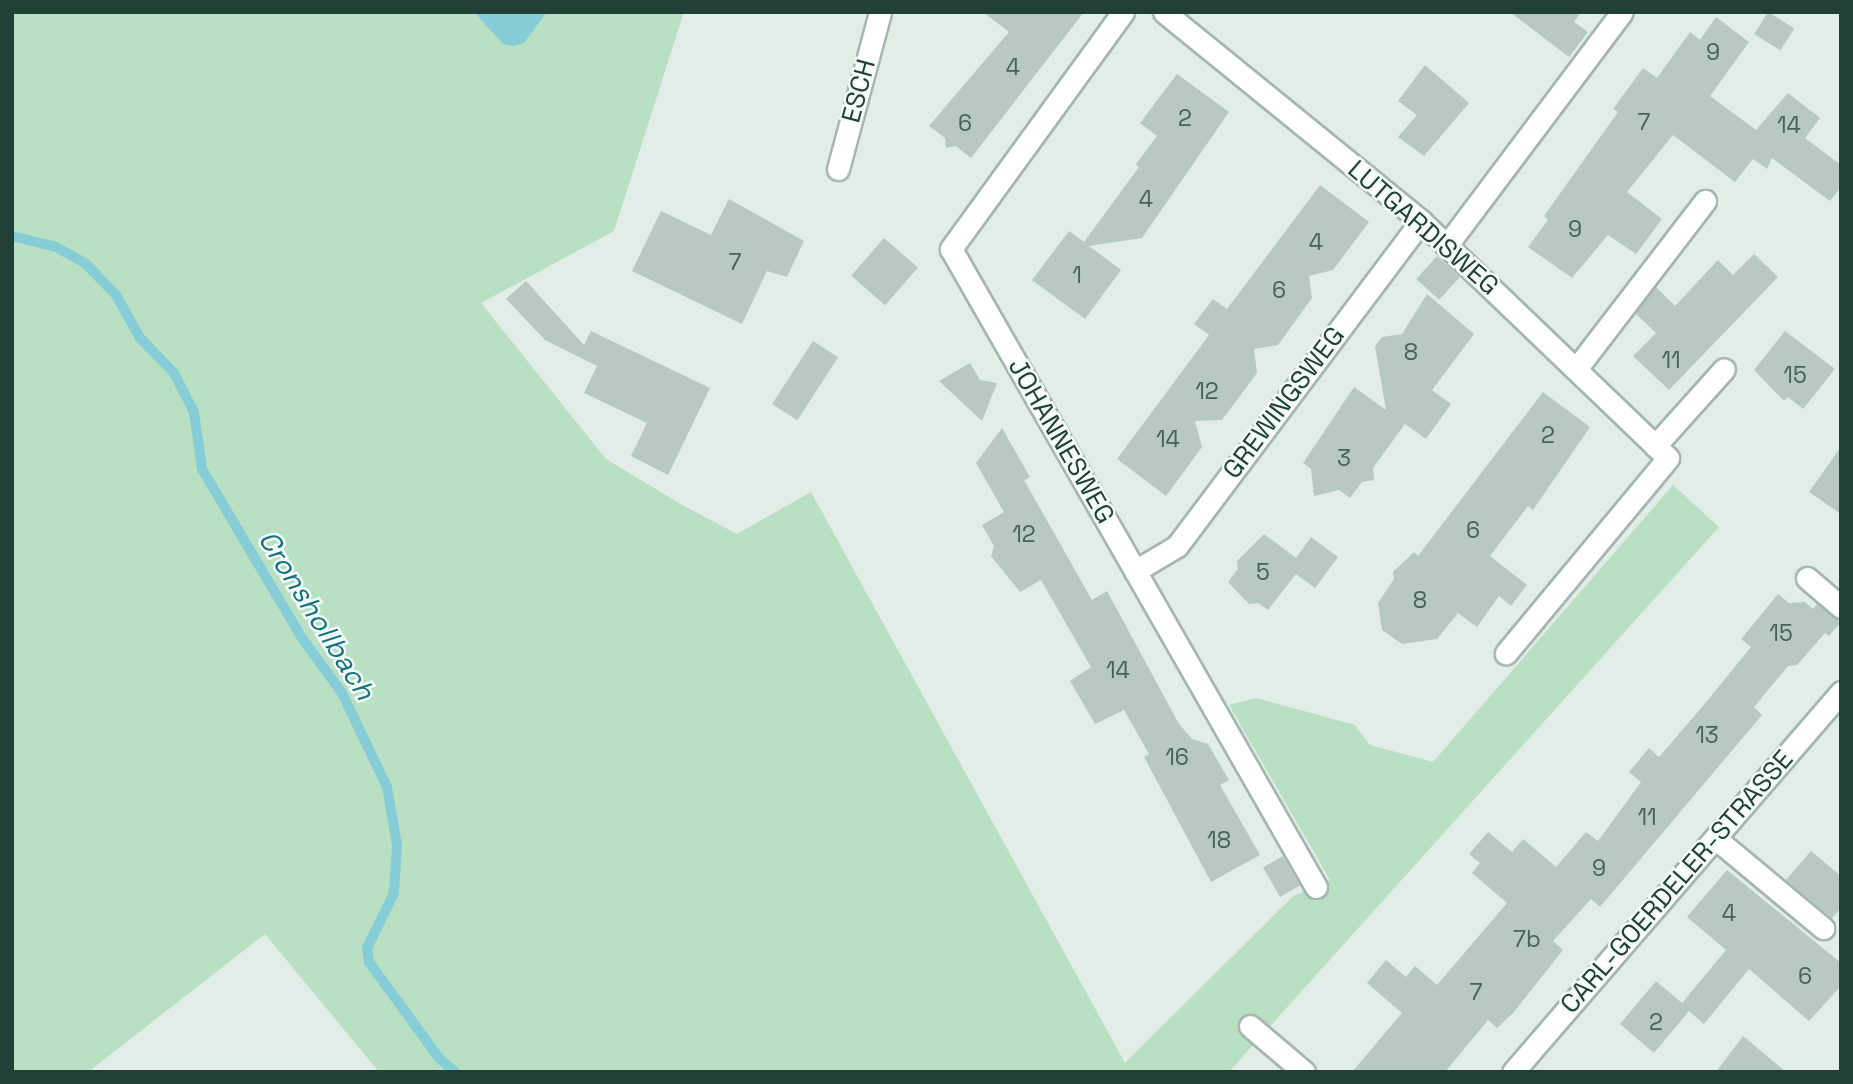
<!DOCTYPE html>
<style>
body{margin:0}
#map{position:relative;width:1853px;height:1084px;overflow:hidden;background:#e2ede8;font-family:"Space Grotesk",sans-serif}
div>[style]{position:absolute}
.green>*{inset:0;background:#b9e0c3}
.water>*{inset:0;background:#86cdd7}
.stream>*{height:10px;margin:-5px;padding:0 5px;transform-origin:5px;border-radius:5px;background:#86cdd7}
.building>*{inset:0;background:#b7c9c1;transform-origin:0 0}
.roads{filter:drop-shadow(2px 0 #a4b6af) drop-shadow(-2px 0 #a4b6af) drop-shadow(0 2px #a4b6af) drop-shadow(0 -2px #a4b6af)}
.minor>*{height:21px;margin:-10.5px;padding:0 10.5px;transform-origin:10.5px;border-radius:10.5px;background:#fff}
span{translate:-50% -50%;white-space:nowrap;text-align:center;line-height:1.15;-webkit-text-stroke:5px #f3faf6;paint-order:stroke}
.number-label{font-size:23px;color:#46625a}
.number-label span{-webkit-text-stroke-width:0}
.street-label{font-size:26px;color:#204037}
.water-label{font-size:28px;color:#157381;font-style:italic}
.frame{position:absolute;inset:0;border:14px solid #204037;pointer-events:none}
</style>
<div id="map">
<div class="green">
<i style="clip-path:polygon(12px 12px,474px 12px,503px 43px,514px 46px,524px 42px,547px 12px,684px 12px,614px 231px,481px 303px,606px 459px,684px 506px,737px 534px,811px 492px,1125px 1063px,1293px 896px,1330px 880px,1229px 705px,1256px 698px,1355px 725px,1370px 745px,1433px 762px,1673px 485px,1719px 527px,1229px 1072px,379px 1072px,265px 934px,88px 1072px,12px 1072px)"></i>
</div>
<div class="water">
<i style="clip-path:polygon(474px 12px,547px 12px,524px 43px,514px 46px,503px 44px)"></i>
</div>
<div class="stream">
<i style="left:12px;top:236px;width:45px;rotate:14deg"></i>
<i style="left:56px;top:247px;width:33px;rotate:29deg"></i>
<i style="left:85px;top:263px;width:45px;rotate:45.9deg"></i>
<i style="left:116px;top:295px;width:49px;rotate:60.8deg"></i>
<i style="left:140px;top:338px;width:49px;rotate:45.8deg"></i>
<i style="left:174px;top:373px;width:44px;rotate:62.9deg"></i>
<i style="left:194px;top:412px;width:58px;rotate:82deg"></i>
<i style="left:202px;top:469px;width:196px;rotate:59.4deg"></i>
<i style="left:302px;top:638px;width:68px;rotate:54deg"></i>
<i style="left:342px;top:693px;width:104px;rotate:64.4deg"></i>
<i style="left:387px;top:787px;width:59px;rotate:80.2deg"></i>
<i style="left:397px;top:845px;width:48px;rotate:93.6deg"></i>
<i style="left:394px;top:893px;width:61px;rotate:116.1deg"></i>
<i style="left:367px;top:948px;width:14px;rotate:82deg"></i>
<i style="left:369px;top:962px;width:119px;rotate:53.9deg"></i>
<i style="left:439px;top:1058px;width:21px;rotate:41deg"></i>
</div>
<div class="building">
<i style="clip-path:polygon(983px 12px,1084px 12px,971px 158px,956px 146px,946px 148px,945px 138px,929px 126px,1009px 32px)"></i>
<i style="clip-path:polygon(1510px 12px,1581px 12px,1574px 22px,1588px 32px,1569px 57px)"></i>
<i style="left:1768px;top:12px;width:31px;height:26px;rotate:32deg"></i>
<i style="clip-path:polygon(1716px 17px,1749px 42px,1710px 96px,1756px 130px,1788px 93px,1820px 118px,1805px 138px,1841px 165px,1841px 187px,1830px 201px,1772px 158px,1767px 169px,1753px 159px,1735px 182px,1673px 135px,1627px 192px,1662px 219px,1636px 254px,1608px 235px,1572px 278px,1528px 247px,1548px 220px,1544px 216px,1618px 112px,1613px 109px,1643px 68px,1657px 78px,1690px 32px,1700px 40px)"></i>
<i style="clip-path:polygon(1425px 65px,1469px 103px,1424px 156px,1398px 137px,1417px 115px,1398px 101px)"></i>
<i style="clip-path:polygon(1177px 74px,1229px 112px,1142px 238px,1089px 246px,1121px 270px,1085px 319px,1032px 280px,1069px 231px,1084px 242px,1139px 167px,1136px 164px,1157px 136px,1140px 123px)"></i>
<i style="clip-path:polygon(1320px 185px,1369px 222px,1333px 270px,1309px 276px,1312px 298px,1278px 345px,1254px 349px,1257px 373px,1222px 420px,1195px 421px,1202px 447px,1166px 496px,1117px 459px,1209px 335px,1194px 324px,1213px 299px,1227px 309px)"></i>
<i style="clip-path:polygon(729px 199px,804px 241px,787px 277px,767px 271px,742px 324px,632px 271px,661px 211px,711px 235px)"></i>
<i style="left:884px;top:238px;width:45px;height:50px;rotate:41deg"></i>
<i style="clip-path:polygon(1754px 254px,1778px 277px,1669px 390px,1633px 356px,1656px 333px,1635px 313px,1656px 287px,1675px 306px,1718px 260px,1733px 275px)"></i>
<i style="left:1437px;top:256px;width:31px;height:31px;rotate:42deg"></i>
<i style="clip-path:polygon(526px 281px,584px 345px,591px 331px,710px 388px,668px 475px,631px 456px,647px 423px,584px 393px,597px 366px,545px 340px,506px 299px)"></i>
<i style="clip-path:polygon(1427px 294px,1474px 334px,1432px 390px,1451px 404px,1426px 439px,1405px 424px,1373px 468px,1374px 480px,1362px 482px,1350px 498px,1339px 490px,1314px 496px,1311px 469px,1303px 463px,1354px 387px,1386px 410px,1375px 346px,1382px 337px,1402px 334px)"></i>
<i style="clip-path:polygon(1785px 331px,1835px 369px,1803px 409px,1788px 397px,1784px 401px,1754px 370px)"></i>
<i style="left:813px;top:341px;width:30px;height:75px;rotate:33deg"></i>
<i style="clip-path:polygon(970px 363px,980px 380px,997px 383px,982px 421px,939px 381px)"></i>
<i style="clip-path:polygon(1543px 392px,1590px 427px,1533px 510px,1528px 506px,1490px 556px,1527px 585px,1511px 606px,1499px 596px,1477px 627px,1458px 613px,1437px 639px,1402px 644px,1382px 630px,1378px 603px,1394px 579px,1393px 572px,1414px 552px,1418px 556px)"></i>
<i style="clip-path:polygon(1002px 428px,1030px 477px,1024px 480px,1092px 600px,1107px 591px,1179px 724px,1192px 739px,1208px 744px,1229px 780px,1220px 785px,1260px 855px,1211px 882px,1144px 757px,1149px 754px,1124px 710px,1095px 724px,1070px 681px,1091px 667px,1041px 580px,1020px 592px,991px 556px,994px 546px,982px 525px,1004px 512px,976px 463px)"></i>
<i style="clip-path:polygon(1841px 447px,1841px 514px,1809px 492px)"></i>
<i style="clip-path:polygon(1264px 534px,1296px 558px,1311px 537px,1338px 557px,1315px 588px,1296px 574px,1268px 610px,1258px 603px,1249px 604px,1228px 582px,1238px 569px,1237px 561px)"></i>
<i style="clip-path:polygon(1778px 594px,1789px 603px,1805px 602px,1813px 609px,1817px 604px,1841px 622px,1829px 636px,1825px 633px,1797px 665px,1788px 666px,1754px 707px,1762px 715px,1600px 907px,1591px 899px,1553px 941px,1563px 950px,1514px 1012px,1497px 1028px,1488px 1020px,1445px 1072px,1352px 1072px,1402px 1013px,1367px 983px,1386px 960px,1406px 977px,1415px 966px,1437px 985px,1507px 903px,1472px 873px,1480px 863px,1469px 854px,1488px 832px,1512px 852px,1523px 839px,1556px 867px,1586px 832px,1598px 841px,1641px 782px,1629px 772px,1649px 748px,1659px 757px,1702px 707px,1751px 647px,1741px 639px)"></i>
<i style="clip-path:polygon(1811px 851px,1841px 876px,1841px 908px,1832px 918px,1786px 880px)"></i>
<i style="left:1283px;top:856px;width:34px;height:23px;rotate:60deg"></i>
<i style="clip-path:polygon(1727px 870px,1841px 963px,1841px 986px,1809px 1021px,1749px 969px,1704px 1024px,1689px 1011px,1654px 1053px,1620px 1024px,1656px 981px,1682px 1003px,1726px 950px,1687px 917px)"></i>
<i style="clip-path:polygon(1743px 1036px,1786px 1072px,1716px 1072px)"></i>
</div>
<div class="roads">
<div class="minor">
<i style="left:1123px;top:12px;width:293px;rotate:126deg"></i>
<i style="left:951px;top:249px;width:735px;rotate:60.23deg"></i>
<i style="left:1164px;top:12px;width:331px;rotate:39.1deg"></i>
<i style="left:1421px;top:221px;width:342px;rotate:43.8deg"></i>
<i style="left:1668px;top:458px;width:254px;rotate:129.7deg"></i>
<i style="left:838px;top:169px;width:163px;rotate:-75deg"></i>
<i style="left:1447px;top:245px;width:291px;rotate:-53.1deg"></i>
<i style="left:1576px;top:369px;width:212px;rotate:-52.5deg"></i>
<i style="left:1655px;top:446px;width:103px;rotate:-48.1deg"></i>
<i style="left:1135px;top:571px;width:49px;rotate:-30.8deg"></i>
<i style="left:1177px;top:546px;width:406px;rotate:-53.1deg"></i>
<i style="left:1807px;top:578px;width:45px;rotate:40.5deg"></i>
<i style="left:1715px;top:838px;width:141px;rotate:39.8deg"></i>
<i style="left:1250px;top:1026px;width:71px;rotate:40.4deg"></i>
<i style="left:1513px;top:1072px;width:502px;rotate:-49.2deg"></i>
</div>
</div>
<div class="number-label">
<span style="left:1713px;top:52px">9</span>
<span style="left:1013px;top:67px">4</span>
<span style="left:1185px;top:118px">2</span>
<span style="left:1644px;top:122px">7</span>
<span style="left:965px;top:123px">6</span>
<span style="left:1789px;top:125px">14</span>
<span style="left:1146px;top:199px">4</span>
<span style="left:1575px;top:229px">9</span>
<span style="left:1316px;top:242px">4</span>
<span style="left:735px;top:262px">7</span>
<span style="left:1077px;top:275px">1</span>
<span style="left:1279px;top:290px">6</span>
<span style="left:1411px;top:352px">8</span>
<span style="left:1671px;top:360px">11</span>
<span style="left:1795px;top:375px">15</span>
<span style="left:1207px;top:391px">12</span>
<span style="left:1548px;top:435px">2</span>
<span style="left:1168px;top:439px">14</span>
<span style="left:1344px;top:458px">3</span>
<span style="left:1473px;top:530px">6</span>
<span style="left:1024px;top:534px">12</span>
<span style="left:1263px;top:572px">5</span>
<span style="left:1420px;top:600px">8</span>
<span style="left:1781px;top:633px">15</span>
<span style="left:1118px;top:670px">14</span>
<span style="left:1707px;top:735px">13</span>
<span style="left:1177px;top:757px">16</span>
<span style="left:1647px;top:817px">11</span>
<span style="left:1219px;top:840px">18</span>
<span style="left:1599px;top:868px">9</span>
<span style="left:1729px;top:913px">4</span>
<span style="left:1527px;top:939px">7b</span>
<span style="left:1805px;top:976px">6</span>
<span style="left:1476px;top:992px">7</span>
<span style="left:1656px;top:1022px">2</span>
</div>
<div class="street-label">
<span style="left:859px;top:91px;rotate:-75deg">ESCH</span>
<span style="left:1423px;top:228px;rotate:41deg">LUTGARDISWEG</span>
<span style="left:1284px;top:403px;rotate:-53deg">GREWINGSWEG</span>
<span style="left:1061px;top:441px;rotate:60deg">JOHANNESWEG</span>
<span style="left:1677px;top:882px;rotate:-49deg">CARL-GOERDELER-STRASSE</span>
</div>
<div class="water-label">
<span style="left:317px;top:615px;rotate:58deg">Cronshollbach</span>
</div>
<div class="frame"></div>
</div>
